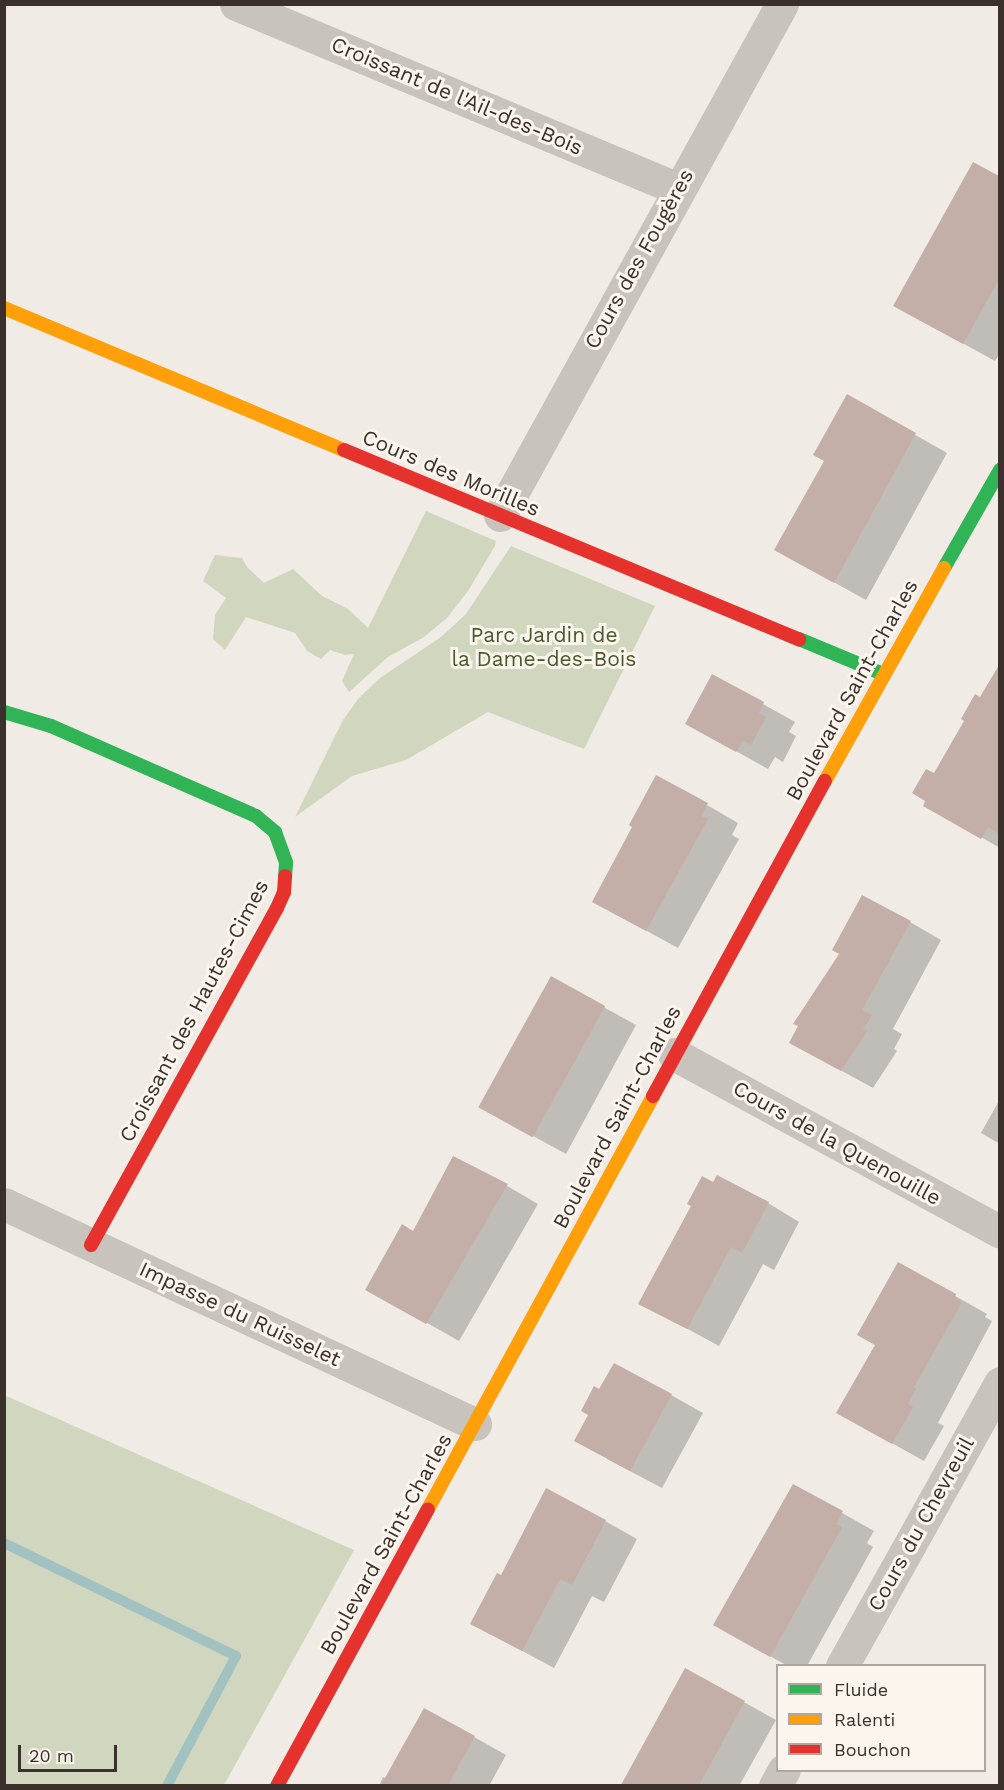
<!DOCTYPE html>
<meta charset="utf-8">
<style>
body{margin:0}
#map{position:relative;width:1004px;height:1790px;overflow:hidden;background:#f0ebe5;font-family:"Work Sans",sans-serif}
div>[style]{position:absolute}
.green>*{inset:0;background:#d1d6bf}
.shadow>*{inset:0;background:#0003}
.stream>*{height:10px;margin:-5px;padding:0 5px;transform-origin:5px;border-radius:5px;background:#a1c2c1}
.building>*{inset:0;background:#c3afa7;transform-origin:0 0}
.street>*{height:33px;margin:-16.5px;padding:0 16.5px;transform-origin:16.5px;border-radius:16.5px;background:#c9c3be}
.fast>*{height:14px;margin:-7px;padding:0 7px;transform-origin:7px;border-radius:7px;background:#30b455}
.slow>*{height:14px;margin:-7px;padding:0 7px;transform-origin:7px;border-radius:7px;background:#ff9f0a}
.jam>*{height:14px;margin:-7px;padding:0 7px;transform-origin:7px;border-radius:7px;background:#e5322d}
span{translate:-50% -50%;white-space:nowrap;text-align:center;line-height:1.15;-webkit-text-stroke:6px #fbf5ee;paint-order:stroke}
.street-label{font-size:21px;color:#3b302b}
.park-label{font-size:21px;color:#4a5a2e}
.frame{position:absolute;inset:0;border:6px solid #3b302b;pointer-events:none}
.legend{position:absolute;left:776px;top:1664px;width:210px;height:108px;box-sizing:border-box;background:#fbf5ee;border:2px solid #aea6a0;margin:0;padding:8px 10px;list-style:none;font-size:18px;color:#3b302b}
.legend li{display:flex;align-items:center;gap:12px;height:30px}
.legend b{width:30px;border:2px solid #aea6a0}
.scale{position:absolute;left:18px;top:1745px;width:99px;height:27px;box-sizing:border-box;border:3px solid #3b302b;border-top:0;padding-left:8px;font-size:18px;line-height:21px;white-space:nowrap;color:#3b302b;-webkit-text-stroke:4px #fbf5ee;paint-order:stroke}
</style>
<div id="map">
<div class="green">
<i style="clip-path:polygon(426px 511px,496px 541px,495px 546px,468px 591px,447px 618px,424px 637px,388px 657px,349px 692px,342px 681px,354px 654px,345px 655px,330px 650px,321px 659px,307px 651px,295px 633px,246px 617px,225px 650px,213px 639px,215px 615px,226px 598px,203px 581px,215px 555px,242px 558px,247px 567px,264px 583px,293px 569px,322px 596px,348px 609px,368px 628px)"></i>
<i style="clip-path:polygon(511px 546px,655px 606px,584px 749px,488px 712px,406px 760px,352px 776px,295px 817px,343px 720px,358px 699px,380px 678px,441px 637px,466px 614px)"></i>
<i style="clip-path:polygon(4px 1395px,354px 1550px,224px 1785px,5px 1785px)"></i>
</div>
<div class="shadow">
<i style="clip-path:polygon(974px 164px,1000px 178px,1000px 353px,995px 361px,926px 323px)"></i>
<i style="clip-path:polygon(847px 396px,947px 453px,866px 600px,808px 568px,826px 461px)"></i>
<i style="clip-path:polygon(989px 686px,1000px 692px,1000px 848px,925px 805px,934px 775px)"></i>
<i style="clip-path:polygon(763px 704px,795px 722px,789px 732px,796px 736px,783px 762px,775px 757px,768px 769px,718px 741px)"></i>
<i style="clip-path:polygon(707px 805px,738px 823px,732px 835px,739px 839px,678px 948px,625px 919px)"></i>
<i style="clip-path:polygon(910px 922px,941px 940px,893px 1029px,902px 1034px,894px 1049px,897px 1051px,873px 1088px,822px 1060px)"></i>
<i style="clip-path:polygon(551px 978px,636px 1025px,566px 1154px,513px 1125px)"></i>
<i style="clip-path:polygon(1000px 1099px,1000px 1144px,981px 1133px)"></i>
<i style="clip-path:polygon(507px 1186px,538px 1204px,459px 1341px,397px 1306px,413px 1233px)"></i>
<i style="clip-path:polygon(768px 1203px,799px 1222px,774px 1270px,763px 1264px,719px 1346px,640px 1303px)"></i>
<i style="clip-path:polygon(899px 1264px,987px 1314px,985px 1317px,992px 1321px,938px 1423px,944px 1426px,924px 1461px,870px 1431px)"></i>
<i style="clip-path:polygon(671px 1395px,703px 1413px,662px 1488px,607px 1459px)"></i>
<i style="clip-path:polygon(794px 1486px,874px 1531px,867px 1543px,873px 1547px,807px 1666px,788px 1666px,746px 1643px)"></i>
<i style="clip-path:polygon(605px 1521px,637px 1539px,604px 1602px,592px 1596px,554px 1668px,504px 1641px,501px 1577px)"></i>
<i style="clip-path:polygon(686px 1670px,776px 1720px,739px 1786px,621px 1786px)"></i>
<i style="clip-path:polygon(474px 1737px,506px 1755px,489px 1786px,379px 1786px,383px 1777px,387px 1779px)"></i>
</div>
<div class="stream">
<i style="left:4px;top:1543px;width:258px;rotate:26deg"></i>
<i style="left:236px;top:1656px;width:147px;rotate:118deg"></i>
</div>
<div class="building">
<i style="clip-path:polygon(973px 162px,999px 176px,999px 279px,963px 344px,893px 306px)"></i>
<i style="clip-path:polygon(847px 394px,916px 433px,834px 583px,774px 550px,824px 461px,813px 455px)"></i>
<i style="clip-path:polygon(999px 665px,999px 834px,988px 827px,981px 839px,923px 806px,925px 801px,912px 793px,926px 769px,934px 773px,964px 721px,961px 719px,975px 694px,980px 697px)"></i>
<i style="clip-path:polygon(712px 674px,764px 702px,759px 713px,766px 717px,751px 745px,743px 740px,736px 752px,685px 724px)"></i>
<i style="clip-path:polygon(656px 775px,708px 803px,701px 816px,708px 819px,646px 931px,592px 902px,632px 827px,629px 825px)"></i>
<i style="clip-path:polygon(862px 895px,911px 921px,862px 1010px,872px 1015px,863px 1029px,867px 1031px,841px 1071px,789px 1043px,798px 1026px,793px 1024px,839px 954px,832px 950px)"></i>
<i style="left:551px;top:976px;width:62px;height:150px;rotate:29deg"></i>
<i style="clip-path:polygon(453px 1156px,508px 1184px,426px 1324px,365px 1290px,402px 1224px,413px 1231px)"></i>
<i style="clip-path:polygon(717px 1175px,769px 1202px,742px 1253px,731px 1247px,687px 1329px,638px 1304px,691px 1206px,687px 1204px,702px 1176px,713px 1182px)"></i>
<i style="clip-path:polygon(898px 1262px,956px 1294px,955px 1298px,962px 1302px,914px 1387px,916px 1388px,908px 1404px,913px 1407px,892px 1444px,836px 1413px,875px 1345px,857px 1335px)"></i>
<i style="clip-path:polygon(614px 1363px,672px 1394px,630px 1471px,574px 1441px,588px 1415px,581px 1411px,594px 1386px,599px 1389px)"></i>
<i style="clip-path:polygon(793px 1484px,843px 1511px,836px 1524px,842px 1527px,770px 1657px,713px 1625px)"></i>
<i style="clip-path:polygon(546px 1488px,606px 1520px,572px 1585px,560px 1579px,522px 1651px,470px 1624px,497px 1573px,501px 1575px)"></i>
<i style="clip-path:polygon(685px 1668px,745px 1701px,699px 1785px,621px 1785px)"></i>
<i style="clip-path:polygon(424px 1708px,475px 1736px,448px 1785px,381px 1785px)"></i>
</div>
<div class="street">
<i style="left:236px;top:4px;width:479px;rotate:22.7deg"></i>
<i style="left:500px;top:515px;width:584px;rotate:-61.11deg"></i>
<i style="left:674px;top:1054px;width:371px;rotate:28.6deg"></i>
<i style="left:4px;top:1204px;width:520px;rotate:25.04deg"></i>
<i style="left:842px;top:1666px;width:324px;rotate:-60.8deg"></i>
<i style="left:775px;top:1786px;width:18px;rotate:-61deg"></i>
</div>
<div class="fast">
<i style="left:944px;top:568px;width:113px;rotate:-60.3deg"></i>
<i style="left:799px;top:639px;width:91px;rotate:22.6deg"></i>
<i style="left:4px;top:712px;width:49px;rotate:16.6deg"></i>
<i style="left:51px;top:726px;width:224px;rotate:23.7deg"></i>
<i style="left:256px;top:816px;width:25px;rotate:40deg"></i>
<i style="left:275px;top:832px;width:33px;rotate:70deg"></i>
<i style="left:286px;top:863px;width:13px;rotate:94deg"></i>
</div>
<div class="slow">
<i style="left:4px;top:308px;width:368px;rotate:22.7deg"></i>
<i style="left:825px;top:781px;width:244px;rotate:-60.8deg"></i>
<i style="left:428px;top:1509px;width:470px;rotate:-61.4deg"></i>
</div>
<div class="jam">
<i style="left:344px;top:450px;width:493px;rotate:22.6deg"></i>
<i style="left:653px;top:1096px;width:359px;rotate:-61.4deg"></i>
<i style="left:91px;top:1245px;width:385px;rotate:-61.1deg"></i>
<i style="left:277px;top:908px;width:17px;rotate:-66deg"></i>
<i style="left:284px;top:892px;width:16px;rotate:-86deg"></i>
<i style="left:277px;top:1786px;width:315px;rotate:-61.4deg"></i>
</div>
<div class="street-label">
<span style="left:457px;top:96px;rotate:23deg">Croissant de l'Ail-des-Bois</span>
<span style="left:639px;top:259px;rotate:-61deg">Cours des Fougères</span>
<span style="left:451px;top:473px;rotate:23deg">Cours des Morilles</span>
<span style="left:852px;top:690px;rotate:-61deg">Boulevard Saint-Charles</span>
<span style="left:194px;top:1011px;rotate:-62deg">Croissant des Hautes-Cimes</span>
<span style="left:617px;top:1117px;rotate:-62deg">Boulevard Saint-Charles</span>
<span style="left:837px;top:1143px;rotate:29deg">Cours de la Quenouille</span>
<span style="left:240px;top:1314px;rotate:25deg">Impasse du Ruisselet</span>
<span style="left:921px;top:1524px;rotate:-61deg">Cours du Chevreuil</span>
<span style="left:386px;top:1544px;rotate:-61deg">Boulevard Saint-Charles</span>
</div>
<div class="park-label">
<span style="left:544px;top:647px">Parc Jardin de<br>la Dame-des-Bois</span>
</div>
<div class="frame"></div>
<ul class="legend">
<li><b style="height:8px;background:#30b455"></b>Fluide</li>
<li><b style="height:8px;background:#ff9f0a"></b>Ralenti</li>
<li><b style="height:8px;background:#e5322d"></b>Bouchon</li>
</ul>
<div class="scale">20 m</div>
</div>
